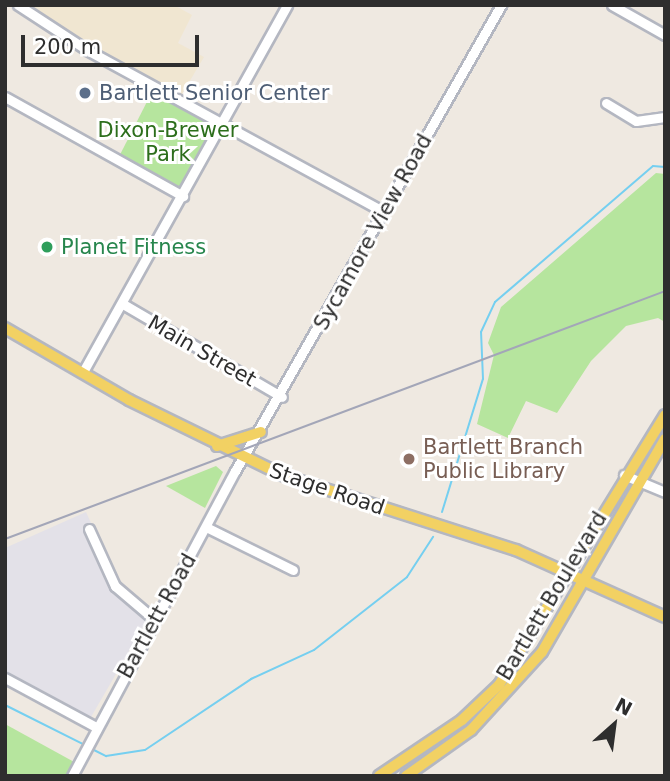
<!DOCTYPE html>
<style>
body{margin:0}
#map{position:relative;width:670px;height:781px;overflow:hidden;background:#efe9e1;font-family:"DejaVu Sans",sans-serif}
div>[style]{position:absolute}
.industrial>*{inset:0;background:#e3e1e8}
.education>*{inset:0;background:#f0e6d1}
.green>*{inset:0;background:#b6e59e;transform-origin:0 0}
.stream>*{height:2px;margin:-1px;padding:0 1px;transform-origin:1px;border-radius:1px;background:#75cff0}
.roads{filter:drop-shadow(2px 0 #b4b7c1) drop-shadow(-2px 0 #b4b7c1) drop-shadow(0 2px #b4b7c1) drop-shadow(0 -2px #b4b7c1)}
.minor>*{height:9px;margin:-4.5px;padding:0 4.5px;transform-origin:4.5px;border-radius:4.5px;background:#fff}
.major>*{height:10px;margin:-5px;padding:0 5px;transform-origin:5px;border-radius:5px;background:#f2d163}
.rail>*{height:2px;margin:-1px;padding:0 1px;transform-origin:1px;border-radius:1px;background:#a3a6b8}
.dots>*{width:19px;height:19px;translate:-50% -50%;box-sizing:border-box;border:4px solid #fff;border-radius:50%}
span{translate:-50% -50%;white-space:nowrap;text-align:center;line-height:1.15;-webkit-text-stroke:6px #fff;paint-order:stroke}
.service-label{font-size:21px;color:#4e5e75}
.left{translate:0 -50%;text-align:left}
.park-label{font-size:21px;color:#2c6e1b}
.street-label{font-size:21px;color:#2e2e2e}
.leisure-label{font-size:21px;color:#27864d}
.education-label{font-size:21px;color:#785e54}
.frame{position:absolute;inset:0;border:7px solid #2e2e2e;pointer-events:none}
.north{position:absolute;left:579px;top:690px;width:70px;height:70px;-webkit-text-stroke:5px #fff;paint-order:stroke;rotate:28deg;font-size:19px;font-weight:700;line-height:28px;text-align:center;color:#2e2e2e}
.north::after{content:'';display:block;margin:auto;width:24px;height:32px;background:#2e2e2e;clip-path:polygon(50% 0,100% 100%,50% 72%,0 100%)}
.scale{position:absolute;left:21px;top:35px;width:178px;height:32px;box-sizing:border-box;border:4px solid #2e2e2e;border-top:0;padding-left:9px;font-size:21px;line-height:24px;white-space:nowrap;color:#2e2e2e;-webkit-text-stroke:5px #fff;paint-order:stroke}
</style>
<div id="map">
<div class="industrial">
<i style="clip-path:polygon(86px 512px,118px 582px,152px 612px,91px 717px,5px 672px,5px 548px)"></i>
</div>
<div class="education">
<i style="clip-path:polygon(18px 5px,174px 5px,192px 15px,178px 43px,204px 57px,179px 99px)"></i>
</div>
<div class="green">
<i style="left:155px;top:86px;width:79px;height:85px;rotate:27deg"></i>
<i style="clip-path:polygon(656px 173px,665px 174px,665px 322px,658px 318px,626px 326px,591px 361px,557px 413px,526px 401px,508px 438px,477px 424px,494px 355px,488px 343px,501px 307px)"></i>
<i style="clip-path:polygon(216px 466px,223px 472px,205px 508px,166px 486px)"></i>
<i style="clip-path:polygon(5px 724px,76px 763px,72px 776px,5px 776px)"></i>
</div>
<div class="stream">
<i style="left:442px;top:512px;width:139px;rotate:-72.9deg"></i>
<i style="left:483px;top:379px;width:47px;rotate:-92.4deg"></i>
<i style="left:481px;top:332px;width:33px;rotate:-65deg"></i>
<i style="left:495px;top:302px;width:208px;rotate:-40.7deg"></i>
<i style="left:653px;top:166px;width:12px;rotate:5deg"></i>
<i style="left:5px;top:705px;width:89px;rotate:26.6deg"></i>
<i style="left:90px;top:748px;width:18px;rotate:27deg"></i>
<i style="left:106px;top:756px;width:39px;rotate:-9deg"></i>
<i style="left:145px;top:750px;width:128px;rotate:-33.8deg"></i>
<i style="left:251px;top:679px;width:69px;rotate:-24.7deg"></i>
<i style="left:314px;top:650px;width:118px;rotate:-38.1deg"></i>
<i style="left:407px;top:577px;width:48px;rotate:-57deg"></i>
</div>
<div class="roads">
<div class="minor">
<i style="left:18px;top:5px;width:82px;rotate:33.1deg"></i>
<i style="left:87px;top:50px;width:338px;rotate:28.6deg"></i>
<i style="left:612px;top:5px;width:61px;rotate:29.5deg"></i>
<i style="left:5px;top:97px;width:204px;rotate:29.1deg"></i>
<i style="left:606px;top:103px;width:35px;rotate:31deg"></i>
<i style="left:636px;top:121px;width:29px;rotate:-8deg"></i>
<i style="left:123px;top:304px;width:184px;rotate:30.3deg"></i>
<i style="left:84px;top:370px;width:418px;rotate:-60.9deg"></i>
<i style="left:624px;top:475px;width:44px;rotate:22.5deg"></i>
<i style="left:206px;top:527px;width:97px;rotate:26.3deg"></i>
<i style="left:89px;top:529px;width:63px;rotate:65.5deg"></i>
<i style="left:115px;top:586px;width:52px;rotate:40.4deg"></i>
<i style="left:5px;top:678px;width:103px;rotate:28.3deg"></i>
<i style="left:72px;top:776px;width:346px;rotate:-61.9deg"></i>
<i style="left:235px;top:471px;width:537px;rotate:-60.28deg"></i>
</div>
<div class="major">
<i style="left:5px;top:328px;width:143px;rotate:30.1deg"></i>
<i style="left:129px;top:400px;width:170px;rotate:26.1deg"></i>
<i style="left:282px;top:475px;width:246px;rotate:17.8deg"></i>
<i style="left:516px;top:550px;width:163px;rotate:24.2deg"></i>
<i style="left:217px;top:446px;width:46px;rotate:-17.7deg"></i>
<i style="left:379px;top:776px;width:100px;rotate:-34deg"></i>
<i style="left:462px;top:720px;width:51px;rotate:-43.4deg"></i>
<i style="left:499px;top:685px;width:317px;rotate:-58.4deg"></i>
<i style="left:406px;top:776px;width:80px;rotate:-35.3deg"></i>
<i style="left:471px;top:730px;width:105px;rotate:-47.7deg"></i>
<i style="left:542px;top:652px;width:246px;rotate:-60deg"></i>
</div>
</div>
<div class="rail">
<i style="left:5px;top:539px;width:705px;rotate:-20.59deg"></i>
</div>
<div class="dots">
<i style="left:85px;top:93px;background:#5c6f8a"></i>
<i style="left:47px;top:247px;background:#2e9e5b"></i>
<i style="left:409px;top:459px;background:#8d6e63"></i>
</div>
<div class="service-label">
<span class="left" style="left:99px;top:93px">Bartlett Senior Center</span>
</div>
<div class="park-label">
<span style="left:168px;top:142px">Dixon-Brewer<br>Park</span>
</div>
<div class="street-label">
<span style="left:373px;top:232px;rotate:-61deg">Sycamore View Road</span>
<span style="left:202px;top:351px;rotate:30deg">Main Street</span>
<span style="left:327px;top:489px;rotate:19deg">Stage Road</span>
<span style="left:552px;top:596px;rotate:-59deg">Bartlett Boulevard</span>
<span style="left:157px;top:616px;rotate:-61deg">Bartlett Road</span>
</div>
<div class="leisure-label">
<span class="left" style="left:61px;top:247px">Planet Fitness</span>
</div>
<div class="education-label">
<span class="left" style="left:423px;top:459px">Bartlett Branch<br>Public Library</span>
</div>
<div class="frame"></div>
<div class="north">N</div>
<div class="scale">200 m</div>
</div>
